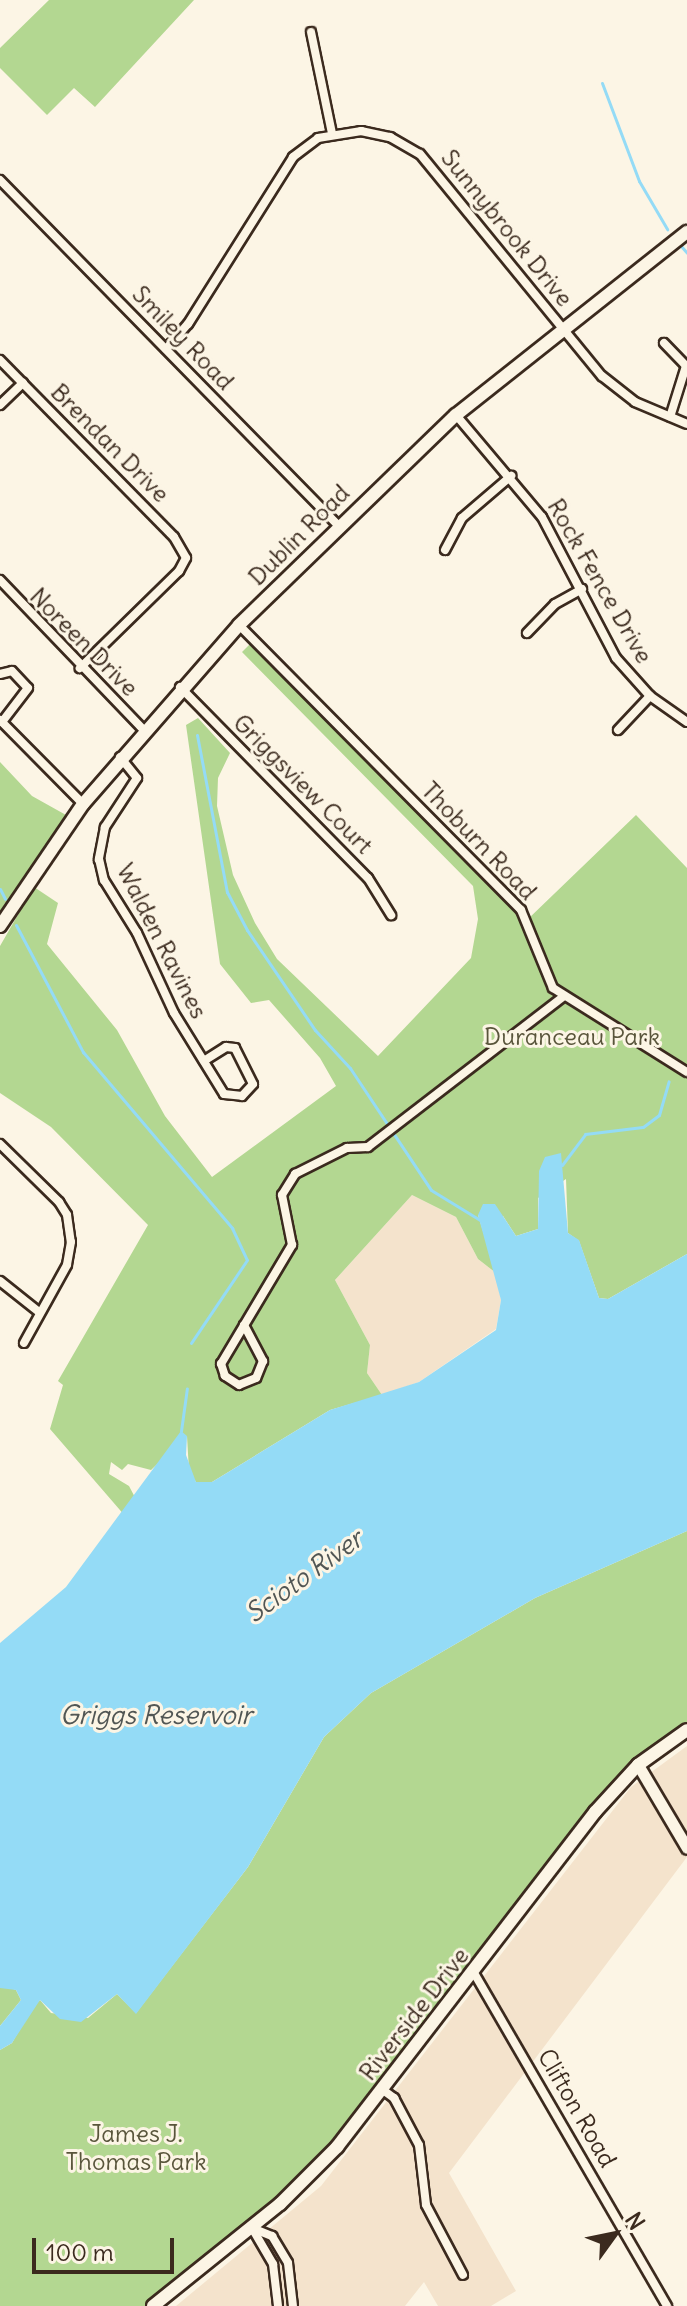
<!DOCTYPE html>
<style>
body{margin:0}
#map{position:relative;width:687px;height:2306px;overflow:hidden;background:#fcf5e5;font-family:Delius,sans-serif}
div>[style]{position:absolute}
.built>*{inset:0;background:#f4e3cc}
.green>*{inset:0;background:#b3d791}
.water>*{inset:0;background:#94dbf6}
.stream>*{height:3px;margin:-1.5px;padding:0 1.5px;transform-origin:1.5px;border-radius:1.5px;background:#94dbf6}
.roads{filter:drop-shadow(2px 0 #3b2a1e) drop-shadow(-2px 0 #3b2a1e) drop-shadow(0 2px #3b2a1e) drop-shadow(0 -2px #3b2a1e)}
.street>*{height:8px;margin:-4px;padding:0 4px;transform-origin:4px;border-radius:4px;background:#fcf5e5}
.secondary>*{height:11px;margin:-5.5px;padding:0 5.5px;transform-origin:5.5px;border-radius:5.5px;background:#fcf5e5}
.primary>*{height:12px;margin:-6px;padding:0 6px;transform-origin:6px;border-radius:6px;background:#fcf5e5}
span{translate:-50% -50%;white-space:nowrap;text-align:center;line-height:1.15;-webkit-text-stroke:6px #fcf5e5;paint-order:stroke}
.street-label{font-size:24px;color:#3b2a1e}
.park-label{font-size:24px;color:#59553b}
.water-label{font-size:26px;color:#515654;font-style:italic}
.north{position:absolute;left:575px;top:2194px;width:80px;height:80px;-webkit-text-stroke:6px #fcf5e5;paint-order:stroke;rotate:57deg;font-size:22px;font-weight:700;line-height:32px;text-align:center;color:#3b2a1e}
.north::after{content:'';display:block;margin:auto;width:28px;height:36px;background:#3b2a1e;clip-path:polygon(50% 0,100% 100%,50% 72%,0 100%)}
.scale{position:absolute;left:32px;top:2238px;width:142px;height:36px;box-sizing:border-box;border:4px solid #3b2a1e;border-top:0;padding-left:10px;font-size:24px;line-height:28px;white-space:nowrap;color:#3b2a1e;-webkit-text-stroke:6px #fcf5e5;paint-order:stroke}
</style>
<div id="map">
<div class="built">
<i style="clip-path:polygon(412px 1195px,456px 1217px,478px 1259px,496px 1273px,501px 1300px,496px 1329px,419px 1382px,382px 1395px,367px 1373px,370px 1345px,335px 1280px)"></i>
<i style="clip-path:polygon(687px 1746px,687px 1857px,449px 2173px,516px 2291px,491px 2306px,438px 2306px,424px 2282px,405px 2306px,176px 2306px,321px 2186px,631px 1787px)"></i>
</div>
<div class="green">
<i style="clip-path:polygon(49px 0,194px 0,95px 107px,74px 88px,47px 115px,0 68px,0 48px)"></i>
<i style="clip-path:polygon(251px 643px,527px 920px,636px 815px,687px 868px,687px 1254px,608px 1299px,599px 1298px,579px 1241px,568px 1233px,566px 1179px,538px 1198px,538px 1229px,516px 1236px,503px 1216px,478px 1215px,496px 1273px,478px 1259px,456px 1217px,412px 1195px,335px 1280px,370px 1345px,367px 1373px,382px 1395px,330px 1410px,212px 1482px,196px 1482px,189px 1471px,187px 1436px,151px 1470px,128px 1464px,122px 1470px,111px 1462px,109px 1474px,129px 1486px,139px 1505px,132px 1524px,50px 1429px,63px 1385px,58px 1381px,148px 1225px,51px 1127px,0 1093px,0 946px,34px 887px,58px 903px,47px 944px,117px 1030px,165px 1116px,212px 1177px,336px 1086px,320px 1058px,269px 1000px,251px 1003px,220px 964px,186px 725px,198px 718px,230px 753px,218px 778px,217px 806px,233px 875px,255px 923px,277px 959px,378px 1056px,471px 958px,478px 919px,473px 886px,242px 652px)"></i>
<i style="clip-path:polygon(0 762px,32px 796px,66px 815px,0 913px)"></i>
<i style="clip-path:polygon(687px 1531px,687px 1730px,638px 1765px,337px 2147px,153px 2306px,0 2306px,0 2050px,12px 2043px,32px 2007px,40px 2000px,51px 2013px,88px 2018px,117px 1994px,136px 2013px,248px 1867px,324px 1737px,371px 1693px,535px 1598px)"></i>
<i style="clip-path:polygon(5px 1986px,16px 1990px,21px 2000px,0 2026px,0 1988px)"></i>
</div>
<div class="water">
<i style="clip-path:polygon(561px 1153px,568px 1233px,579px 1240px,599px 1298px,608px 1299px,687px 1254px,687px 1531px,535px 1598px,371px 1693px,324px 1737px,248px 1867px,136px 2014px,117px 1994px,81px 2022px,60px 2019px,40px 2000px,12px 2043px,0 2050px,0 2026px,21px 2000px,16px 1990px,0 1988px,0 1643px,66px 1587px,181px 1431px,187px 1436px,186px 1455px,196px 1482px,212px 1482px,330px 1410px,419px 1382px,496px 1330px,501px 1300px,478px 1215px,483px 1204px,495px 1204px,516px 1236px,538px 1229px,539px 1171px,545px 1157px)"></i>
</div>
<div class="stream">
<i style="left:602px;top:83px;width:105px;rotate:69.3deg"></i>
<i style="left:639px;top:181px;width:56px;rotate:59.7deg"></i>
<i style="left:681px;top:246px;width:9px;rotate:49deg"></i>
<i style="left:197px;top:735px;width:160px;rotate:79.2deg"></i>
<i style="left:227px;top:892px;width:43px;rotate:62.2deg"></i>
<i style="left:247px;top:930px;width:121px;rotate:55.8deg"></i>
<i style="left:315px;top:1030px;width:52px;rotate:47.4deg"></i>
<i style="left:350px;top:1068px;width:146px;rotate:56.4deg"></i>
<i style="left:431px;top:1190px;width:57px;rotate:31.5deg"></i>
<i style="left:0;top:889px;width:11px;rotate:63deg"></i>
<i style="left:16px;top:925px;width:144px;rotate:62.2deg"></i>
<i style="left:83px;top:1052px;width:231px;rotate:49.7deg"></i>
<i style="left:232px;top:1228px;width:35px;rotate:65deg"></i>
<i style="left:247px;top:1260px;width:100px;rotate:124deg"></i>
<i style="left:562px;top:1165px;width:39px;rotate:-53deg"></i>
<i style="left:585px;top:1134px;width:58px;rotate:-6.9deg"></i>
<i style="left:643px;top:1127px;width:20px;rotate:-37deg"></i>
<i style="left:659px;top:1115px;width:35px;rotate:-74deg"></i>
<i style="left:181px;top:1431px;width:43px;rotate:-82.1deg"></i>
</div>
<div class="roads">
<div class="street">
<i style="left:311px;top:32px;width:103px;rotate:78.3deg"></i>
<i style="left:0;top:180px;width:483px;rotate:45.6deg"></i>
<i style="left:664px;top:343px;width:32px;rotate:46deg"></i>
<i style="left:686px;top:366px;width:53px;rotate:107.4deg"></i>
<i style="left:166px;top:349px;width:33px;rotate:-49deg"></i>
<i style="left:188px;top:324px;width:197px;rotate:-57.8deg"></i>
<i style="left:293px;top:157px;width:31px;rotate:-37deg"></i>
<i style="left:318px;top:138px;width:44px;rotate:-9.2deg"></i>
<i style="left:361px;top:131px;width:30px;rotate:12deg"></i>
<i style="left:390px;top:137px;width:34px;rotate:30deg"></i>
<i style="left:420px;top:154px;width:287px;rotate:50.7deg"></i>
<i style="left:602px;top:376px;width:42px;rotate:38.2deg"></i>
<i style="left:635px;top:402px;width:56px;rotate:22.9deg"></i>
<i style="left:0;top:360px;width:248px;rotate:45.5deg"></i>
<i style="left:174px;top:537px;width:24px;rotate:60deg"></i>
<i style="left:186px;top:558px;width:15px;rotate:118deg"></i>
<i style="left:179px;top:571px;width:139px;rotate:135.6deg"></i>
<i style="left:0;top:405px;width:32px;rotate:-44deg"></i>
<i style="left:456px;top:415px;width:133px;rotate:49.9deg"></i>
<i style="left:542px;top:517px;width:159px;rotate:62.3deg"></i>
<i style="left:616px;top:658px;width:51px;rotate:48.2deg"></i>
<i style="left:650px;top:696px;width:45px;rotate:35.1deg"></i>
<i style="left:445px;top:550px;width:36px;rotate:-62deg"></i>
<i style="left:462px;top:518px;width:65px;rotate:-40.6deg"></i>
<i style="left:0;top:580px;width:207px;rotate:46.2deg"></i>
<i style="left:239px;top:625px;width:401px;rotate:45.3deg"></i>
<i style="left:521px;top:910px;width:84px;rotate:67.7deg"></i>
<i style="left:553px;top:988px;width:158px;rotate:32.1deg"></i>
<i style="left:527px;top:633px;width:40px;rotate:-46deg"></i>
<i style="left:555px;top:604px;width:31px;rotate:-29deg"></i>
<i style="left:0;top:674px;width:12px;rotate:-14deg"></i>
<i style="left:12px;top:671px;width:23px;rotate:47deg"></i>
<i style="left:28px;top:688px;width:43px;rotate:127.4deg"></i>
<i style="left:180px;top:687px;width:268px;rotate:45.5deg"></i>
<i style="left:368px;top:878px;width:44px;rotate:58.1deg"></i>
<i style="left:0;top:720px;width:118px;rotate:45.3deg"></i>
<i style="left:618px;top:730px;width:47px;rotate:-46.7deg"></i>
<i style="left:120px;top:757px;width:27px;rotate:51deg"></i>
<i style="left:137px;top:778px;width:59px;rotate:123.1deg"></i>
<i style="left:105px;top:827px;width:33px;rotate:101deg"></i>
<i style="left:99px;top:859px;width:22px;rotate:77deg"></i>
<i style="left:104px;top:880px;width:62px;rotate:58.1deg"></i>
<i style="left:137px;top:933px;width:88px;rotate:65.2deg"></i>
<i style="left:174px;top:1013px;width:95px;rotate:58.3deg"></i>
<i style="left:224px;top:1094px;width:18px;rotate:6deg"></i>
<i style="left:242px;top:1096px;width:16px;rotate:-47deg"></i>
<i style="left:253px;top:1084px;width:40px;rotate:-116.6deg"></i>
<i style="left:235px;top:1048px;width:9px;rotate:-174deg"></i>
<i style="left:226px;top:1047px;width:26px;rotate:148deg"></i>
<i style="left:0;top:1144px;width:83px;rotate:44.5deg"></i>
<i style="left:59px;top:1202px;width:15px;rotate:58deg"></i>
<i style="left:67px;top:1215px;width:27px;rotate:82deg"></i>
<i style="left:71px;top:1242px;width:23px;rotate:100deg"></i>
<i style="left:67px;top:1265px;width:89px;rotate:118.9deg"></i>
<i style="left:0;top:1281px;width:50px;rotate:38.5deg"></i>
<i style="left:244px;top:1325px;width:41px;rotate:62.2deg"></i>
<i style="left:263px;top:1361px;width:18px;rotate:112deg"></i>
<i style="left:256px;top:1378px;width:18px;rotate:158deg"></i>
<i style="left:239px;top:1385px;width:17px;rotate:-147deg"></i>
<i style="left:225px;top:1376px;width:13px;rotate:-108deg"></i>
<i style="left:221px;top:1364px;width:139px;rotate:-59.2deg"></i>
<i style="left:292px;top:1245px;width:51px;rotate:-101.3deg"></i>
<i style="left:282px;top:1195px;width:25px;rotate:-58deg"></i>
<i style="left:295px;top:1174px;width:58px;rotate:-26.6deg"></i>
<i style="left:347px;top:1148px;width:21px;rotate:-3deg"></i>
<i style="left:368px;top:1147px;width:247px;rotate:-37.6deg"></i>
<i style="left:474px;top:1973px;width:385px;rotate:59.9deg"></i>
<i style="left:383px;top:2090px;width:14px;rotate:36deg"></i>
<i style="left:394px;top:2098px;width:53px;rotate:62deg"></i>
<i style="left:419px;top:2145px;width:60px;rotate:83.3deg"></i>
<i style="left:426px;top:2205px;width:79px;rotate:62.1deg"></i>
<i style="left:252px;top:2228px;width:22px;rotate:22deg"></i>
<i style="left:272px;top:2236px;width:31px;rotate:59deg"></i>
<i style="left:288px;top:2263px;width:43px;rotate:83.4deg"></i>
<i style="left:252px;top:2228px;width:42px;rotate:59.7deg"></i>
<i style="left:273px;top:2264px;width:42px;rotate:83.2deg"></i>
</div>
<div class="secondary">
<i style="left:638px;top:1765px;width:96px;rotate:59.4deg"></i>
</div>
<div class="primary">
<i style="left:0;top:926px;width:148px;rotate:-55.8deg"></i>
<i style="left:83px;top:804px;width:237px;rotate:-48.9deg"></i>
<i style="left:239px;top:625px;width:302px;rotate:-44.1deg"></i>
<i style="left:456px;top:415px;width:295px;rotate:-38.4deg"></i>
<i style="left:153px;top:2306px;width:163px;rotate:-38.8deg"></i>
<i style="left:280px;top:2204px;width:81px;rotate:-45deg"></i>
<i style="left:337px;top:2147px;width:423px;rotate:-52.4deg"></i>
<i style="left:595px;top:1812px;width:64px;rotate:-47.5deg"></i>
<i style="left:638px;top:1765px;width:60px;rotate:-35.5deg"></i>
</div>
</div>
<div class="street-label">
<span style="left:507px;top:228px;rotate:51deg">Sunnybrook Drive</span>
<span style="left:183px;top:338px;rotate:46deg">Smiley Road</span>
<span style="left:110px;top:443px;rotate:45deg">Brendan Drive</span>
<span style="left:299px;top:535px;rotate:-45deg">Dublin Road</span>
<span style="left:600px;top:581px;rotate:60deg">Rock Fence Drive</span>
<span style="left:84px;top:642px;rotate:45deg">Noreen Drive</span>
<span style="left:303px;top:784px;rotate:45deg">Griggsview Court</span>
<span style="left:479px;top:841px;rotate:46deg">Thoburn Road</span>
<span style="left:162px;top:941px;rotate:63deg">Walden Ravines</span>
<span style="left:414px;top:2014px;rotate:-52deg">Riverside Drive</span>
<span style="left:577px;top:2108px;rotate:60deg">Clifton Road</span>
</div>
<div class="park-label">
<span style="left:572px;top:1037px">Duranceau Park</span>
<span style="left:136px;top:2148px">James J.<br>Thomas Park</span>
</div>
<div class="water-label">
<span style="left:304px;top:1576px;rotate:-36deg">Scioto River</span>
<span style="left:156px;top:1715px">Griggs Reservoir</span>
</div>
<div class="north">N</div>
<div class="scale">100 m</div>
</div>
